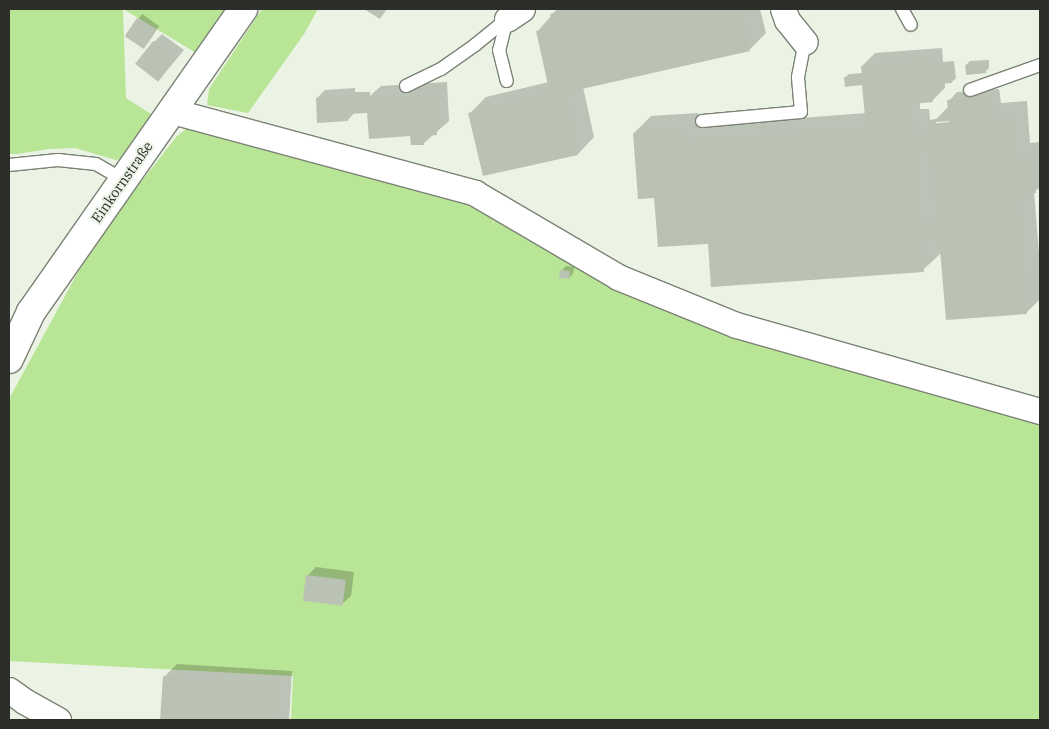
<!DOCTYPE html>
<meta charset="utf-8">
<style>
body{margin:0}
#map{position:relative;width:1049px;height:729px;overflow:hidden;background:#eaf3e4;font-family:"IBM Plex Serif",serif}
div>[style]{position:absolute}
.green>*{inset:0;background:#b9e596}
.shadow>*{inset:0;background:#0003}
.building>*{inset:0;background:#bac2b4;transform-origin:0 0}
.roads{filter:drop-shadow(1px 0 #7b8275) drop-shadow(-1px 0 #7b8275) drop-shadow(0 1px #7b8275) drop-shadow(0 -1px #7b8275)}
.service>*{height:12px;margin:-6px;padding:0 6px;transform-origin:6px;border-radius:6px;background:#fff}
.minor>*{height:25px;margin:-12.5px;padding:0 12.5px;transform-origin:12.5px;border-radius:12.5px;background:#fff}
.tertiary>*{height:28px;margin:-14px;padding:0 14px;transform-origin:14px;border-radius:14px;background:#fff}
span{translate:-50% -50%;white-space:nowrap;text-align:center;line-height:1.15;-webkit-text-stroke:4px #eaf3e4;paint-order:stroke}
.street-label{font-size:14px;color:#2b2e29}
.frame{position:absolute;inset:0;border:10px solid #2b2e29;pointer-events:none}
</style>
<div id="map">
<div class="green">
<i style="clip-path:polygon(9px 9px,229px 9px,198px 54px,123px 9px,126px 98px,154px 116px,127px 156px,116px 160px,75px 148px,49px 149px,17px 154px,9px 154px)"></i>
<i style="clip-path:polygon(262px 9px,318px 9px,304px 34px,248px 113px,207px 105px,209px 89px)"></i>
<i style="clip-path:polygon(186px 129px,212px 131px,492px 208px,493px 229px,494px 207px,589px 264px,1040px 415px,1040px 720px,291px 720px,293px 676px,9px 661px,9px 399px,78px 272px,127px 200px,177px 136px)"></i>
</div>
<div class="shadow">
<i style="clip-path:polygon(557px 9px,760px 9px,766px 33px,749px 50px,583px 87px,594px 137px,578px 154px,484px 175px,470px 113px,486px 97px,549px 82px,537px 32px)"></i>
<i style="clip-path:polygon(142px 14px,159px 26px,148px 43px,126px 35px)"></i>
<i style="clip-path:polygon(162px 34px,184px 50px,159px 80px,154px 42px)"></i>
<i style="clip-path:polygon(evenodd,942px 48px,943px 62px,954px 61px,956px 78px,952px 82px,945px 82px,945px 88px,932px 101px,920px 102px,920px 109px,929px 109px,930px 120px,936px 119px,948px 107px,949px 101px,957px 92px,999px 89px,1001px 103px,1027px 101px,1030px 143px,1040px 142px,1040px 187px,1034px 192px,1040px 265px,1040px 299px,1026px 313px,942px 252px,923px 270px,709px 242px,634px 133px,651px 116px,698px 113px,699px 126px,866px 113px,863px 83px,845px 78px,849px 74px,863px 73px,862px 66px,875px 53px,942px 48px,950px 121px,950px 123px,936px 124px,936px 122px,950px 121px)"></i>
<i style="clip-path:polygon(989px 60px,989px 68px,985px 72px,966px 65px,970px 61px)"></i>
<i style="clip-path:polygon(447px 82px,449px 121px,424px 143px,369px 110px,355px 112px,348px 120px,317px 98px,325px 90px,355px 88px,355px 92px,370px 92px,370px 96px,381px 86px)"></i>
<i style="clip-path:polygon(566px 266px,574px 267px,573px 274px,569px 278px,562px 270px)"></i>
<i style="clip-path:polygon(316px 567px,354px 572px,351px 596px,342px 604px,307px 576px)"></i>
<i style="clip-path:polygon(177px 664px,292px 671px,289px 720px,161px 720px,164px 677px)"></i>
</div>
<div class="building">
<i style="clip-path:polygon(364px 9px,387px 9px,380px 19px)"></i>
<i style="clip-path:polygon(574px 9px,740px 9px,750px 51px,564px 93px,578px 155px,483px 176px,468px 113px,550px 94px,536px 31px,553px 27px,550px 14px)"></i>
<i style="left:137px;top:18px;width:23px;height:22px;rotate:34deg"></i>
<i style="left:153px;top:41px;width:29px;height:29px;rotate:38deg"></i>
<i style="clip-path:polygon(evenodd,930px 60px,930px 66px,951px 64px,952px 83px,931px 85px,933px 102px,911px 104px,913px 136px,931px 135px,930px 124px,949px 122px,947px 100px,991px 97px,993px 118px,1011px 117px,1014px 159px,1033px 157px,1036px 193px,1017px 194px,1027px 314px,946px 320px,939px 238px,921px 239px,924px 272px,711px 287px,708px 244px,658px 247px,654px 198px,638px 199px,633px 133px,682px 129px,683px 142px,866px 128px,862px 85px,845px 87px,844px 77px,862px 76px,861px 66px,930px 60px,932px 150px,938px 222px,920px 223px,915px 152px,932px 150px)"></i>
<i style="left:985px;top:63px;width:10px;height:20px;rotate:84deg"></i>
<i style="clip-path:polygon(435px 94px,437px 135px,424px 136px,424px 145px,411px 145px,410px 136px,369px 139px,367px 113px,348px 114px,348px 121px,317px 123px,316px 98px,367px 95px,367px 98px)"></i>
<i style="left:560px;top:270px;width:10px;height:8px;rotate:6deg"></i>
<i style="left:306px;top:575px;width:40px;height:26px;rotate:7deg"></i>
<i style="clip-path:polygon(163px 676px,280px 683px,277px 720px,160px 720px)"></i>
</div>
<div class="roads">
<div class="service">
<i style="left:902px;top:9px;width:18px;rotate:61deg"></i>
<i style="left:507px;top:19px;width:32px;rotate:104deg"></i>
<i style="left:499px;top:50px;width:32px;rotate:76deg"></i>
<i style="left:406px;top:86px;width:39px;rotate:-26deg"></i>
<i style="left:441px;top:69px;width:42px;rotate:-35.2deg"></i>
<i style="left:475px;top:45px;width:41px;rotate:-39.1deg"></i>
<i style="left:970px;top:90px;width:74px;rotate:-19.7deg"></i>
<i style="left:702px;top:121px;width:99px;rotate:-5.2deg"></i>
<i style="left:801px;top:112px;width:35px;rotate:-95deg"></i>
<i style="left:798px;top:77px;width:36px;rotate:-79deg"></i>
<i style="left:9px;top:165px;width:49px;rotate:-5.8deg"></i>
<i style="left:58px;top:160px;width:38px;rotate:6deg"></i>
<i style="left:96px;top:164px;width:32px;rotate:30deg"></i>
</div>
<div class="minor">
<i style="left:783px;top:9px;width:12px;rotate:70deg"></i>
<i style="left:787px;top:20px;width:28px;rotate:51deg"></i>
<i style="left:507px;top:19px;width:18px;rotate:-34deg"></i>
<i style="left:172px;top:111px;width:314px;rotate:15.1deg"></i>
<i style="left:475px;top:193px;width:166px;rotate:30.4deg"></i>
<i style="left:618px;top:277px;width:127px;rotate:22.1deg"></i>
<i style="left:736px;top:325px;width:316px;rotate:15.8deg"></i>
<i style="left:9px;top:690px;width:19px;rotate:36deg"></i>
<i style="left:24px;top:701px;width:39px;rotate:29deg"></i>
</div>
<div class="tertiary">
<i style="left:9px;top:359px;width:52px;rotate:-64.9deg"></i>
<i style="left:31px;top:312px;width:370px;rotate:-55deg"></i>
</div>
</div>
<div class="street-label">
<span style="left:122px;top:182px;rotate:-55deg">Einkornstraße</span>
</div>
<div class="frame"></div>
</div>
